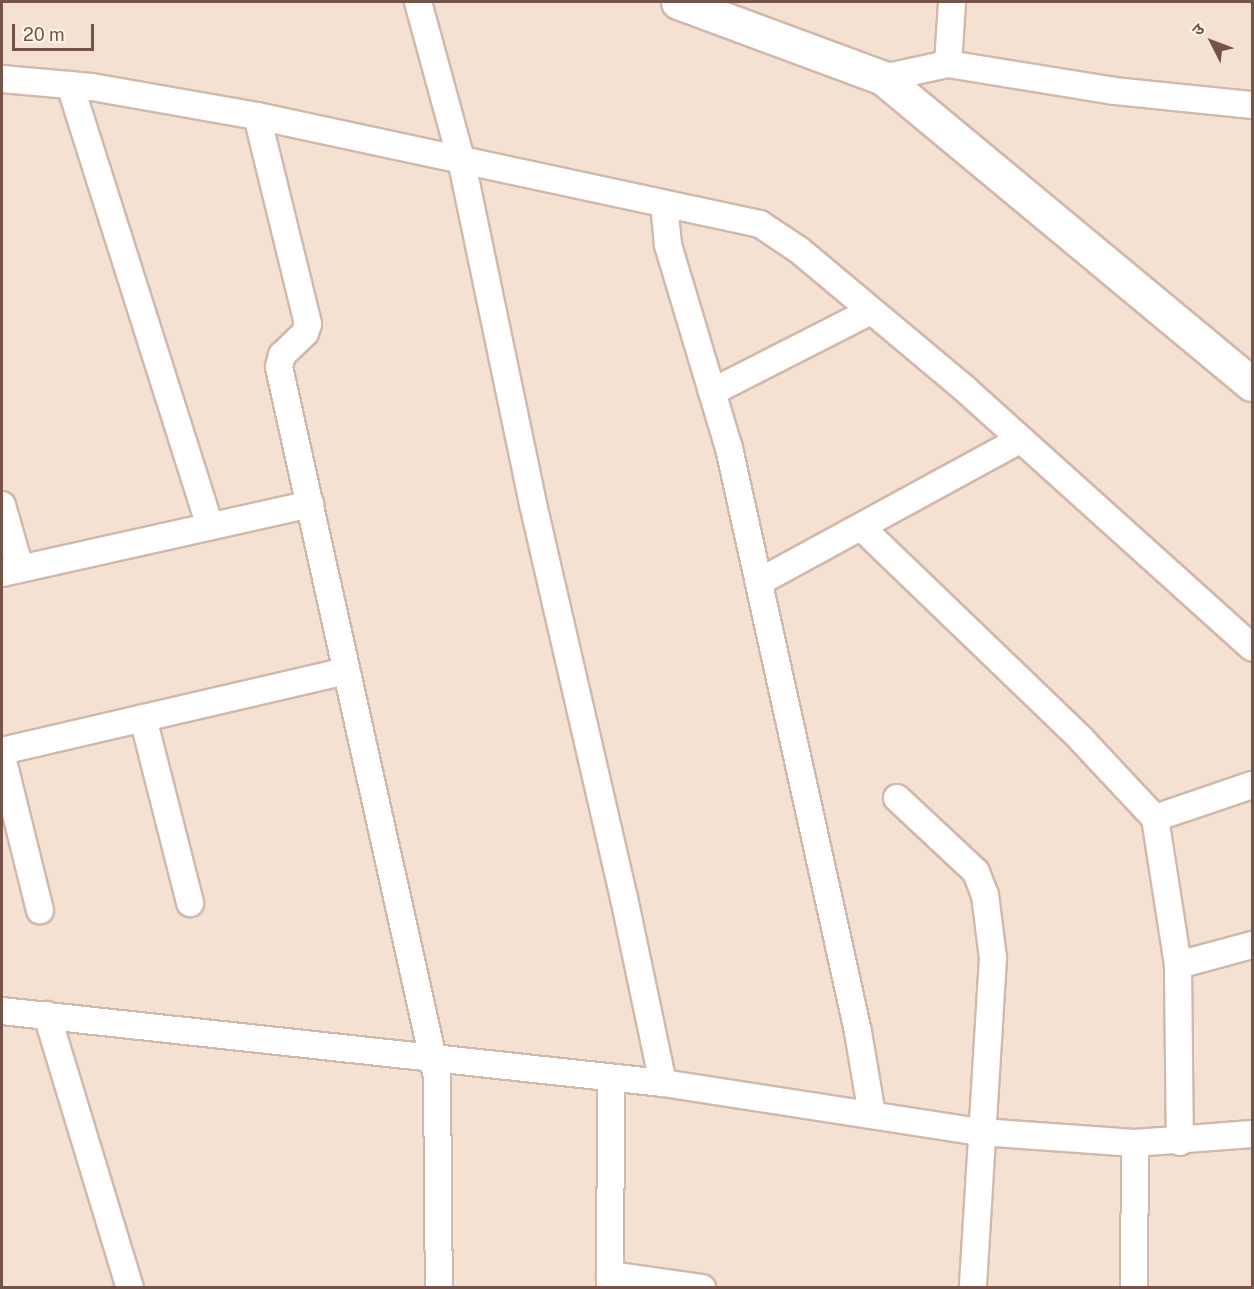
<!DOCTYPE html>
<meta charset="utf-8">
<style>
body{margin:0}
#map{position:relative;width:1254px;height:1289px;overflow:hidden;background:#fdf0e4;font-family:"Public Sans","Noto Sans Devanagari",sans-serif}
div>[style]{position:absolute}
.residential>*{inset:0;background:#f5e1d2;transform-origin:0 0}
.roads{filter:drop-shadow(2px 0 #d1b8ad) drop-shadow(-2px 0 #d1b8ad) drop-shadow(0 2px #d1b8ad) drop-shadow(0 -2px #d1b8ad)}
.street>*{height:26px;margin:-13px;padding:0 13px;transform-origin:13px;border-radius:13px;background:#fff}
.secondary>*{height:33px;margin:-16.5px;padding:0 16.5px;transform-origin:16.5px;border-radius:16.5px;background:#fff}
span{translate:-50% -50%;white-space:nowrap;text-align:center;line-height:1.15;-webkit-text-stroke:4.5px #fff5eb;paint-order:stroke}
.frame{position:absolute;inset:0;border:3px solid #765349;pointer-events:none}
.north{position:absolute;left:1182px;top:12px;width:60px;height:60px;-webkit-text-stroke:4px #fff5eb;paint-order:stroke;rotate:312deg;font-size:16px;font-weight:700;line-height:24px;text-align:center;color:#765349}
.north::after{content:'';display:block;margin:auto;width:21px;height:27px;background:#765349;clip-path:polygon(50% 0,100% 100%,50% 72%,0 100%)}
.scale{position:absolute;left:12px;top:24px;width:82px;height:27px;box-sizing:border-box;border:3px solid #765349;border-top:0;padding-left:8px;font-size:18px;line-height:21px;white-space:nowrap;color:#765349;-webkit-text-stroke:4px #fff5eb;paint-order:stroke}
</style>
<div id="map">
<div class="residential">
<i style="left:2px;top:2px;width:1250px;height:1285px"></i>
</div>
<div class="roads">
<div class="street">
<i style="left:418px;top:2px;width:163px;rotate:74.7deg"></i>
<i style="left:461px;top:159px;width:352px;rotate:78.2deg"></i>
<i style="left:533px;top:504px;width:404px;rotate:77deg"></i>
<i style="left:624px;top:898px;width:189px;rotate:78.1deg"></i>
<i style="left:948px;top:64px;width:62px;rotate:-86.3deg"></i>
<i style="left:883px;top:78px;width:66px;rotate:-12.2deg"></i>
<i style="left:948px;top:64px;width:168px;rotate:9.2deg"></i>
<i style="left:1114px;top:91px;width:139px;rotate:5.8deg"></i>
<i style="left:2px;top:79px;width:90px;rotate:5.1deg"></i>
<i style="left:92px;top:87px;width:168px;rotate:10deg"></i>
<i style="left:257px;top:116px;width:514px;rotate:12.12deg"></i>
<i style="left:760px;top:224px;width:47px;rotate:33.7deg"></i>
<i style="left:799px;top:250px;width:217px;rotate:39.9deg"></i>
<i style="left:965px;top:389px;width:386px;rotate:42deg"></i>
<i style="left:70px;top:85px;width:463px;rotate:72.4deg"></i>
<i style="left:257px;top:116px;width:214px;rotate:76.2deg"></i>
<i style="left:308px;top:324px;width:9px;rotate:108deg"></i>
<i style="left:305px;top:333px;width:32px;rotate:136deg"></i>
<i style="left:282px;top:355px;width:12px;rotate:104deg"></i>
<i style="left:279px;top:367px;width:727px;rotate:77.45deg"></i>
<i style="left:437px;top:1077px;width:211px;rotate:89.5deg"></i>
<i style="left:664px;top:204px;width:41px;rotate:84.4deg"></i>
<i style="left:668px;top:245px;width:212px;rotate:73.3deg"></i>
<i style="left:729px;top:448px;width:598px;rotate:77.54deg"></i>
<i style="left:858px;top:1032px;width:84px;rotate:80.4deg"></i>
<i style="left:712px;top:392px;width:178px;rotate:-27deg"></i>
<i style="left:2px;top:505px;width:66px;rotate:74.1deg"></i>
<i style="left:861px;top:527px;width:306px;rotate:43.9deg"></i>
<i style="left:1081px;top:739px;width:108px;rotate:46.9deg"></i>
<i style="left:1155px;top:818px;width:102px;rotate:-18.8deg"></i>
<i style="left:2px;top:573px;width:316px;rotate:-12.6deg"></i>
<i style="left:759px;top:582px;width:298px;rotate:-28.6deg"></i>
<i style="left:143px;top:718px;width:191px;rotate:75.7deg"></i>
<i style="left:2px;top:751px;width:353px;rotate:-13.1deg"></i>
<i style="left:2px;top:757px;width:158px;rotate:76.1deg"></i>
<i style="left:897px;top:798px;width:108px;rotate:43.1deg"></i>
<i style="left:976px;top:872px;width:25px;rotate:69deg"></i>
<i style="left:985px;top:895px;width:64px;rotate:82.8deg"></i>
<i style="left:993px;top:958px;width:331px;rotate:93.5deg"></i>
<i style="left:1155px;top:818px;width:149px;rotate:81.1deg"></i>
<i style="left:1178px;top:965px;width:177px;rotate:89.4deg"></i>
<i style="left:1178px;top:965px;width:77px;rotate:-15.1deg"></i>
<i style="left:2px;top:1011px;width:665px;rotate:6.22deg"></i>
<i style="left:663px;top:1083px;width:322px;rotate:8.8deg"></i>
<i style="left:981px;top:1132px;width:154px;rotate:4.1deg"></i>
<i style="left:1135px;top:1143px;width:117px;rotate:-4.4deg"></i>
<i style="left:47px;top:1015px;width:285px;rotate:73.1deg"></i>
<i style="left:610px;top:1275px;width:93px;rotate:8deg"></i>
<i style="left:610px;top:1288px;width:210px;rotate:-89.7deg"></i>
<i style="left:1134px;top:1288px;width:145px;rotate:-89.6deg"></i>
</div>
<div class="secondary">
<i style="left:678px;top:2px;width:219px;rotate:20.3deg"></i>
<i style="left:883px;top:78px;width:479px;rotate:39.7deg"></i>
</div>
</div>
<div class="frame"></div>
<div class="north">उ</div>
<div class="scale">20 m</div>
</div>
